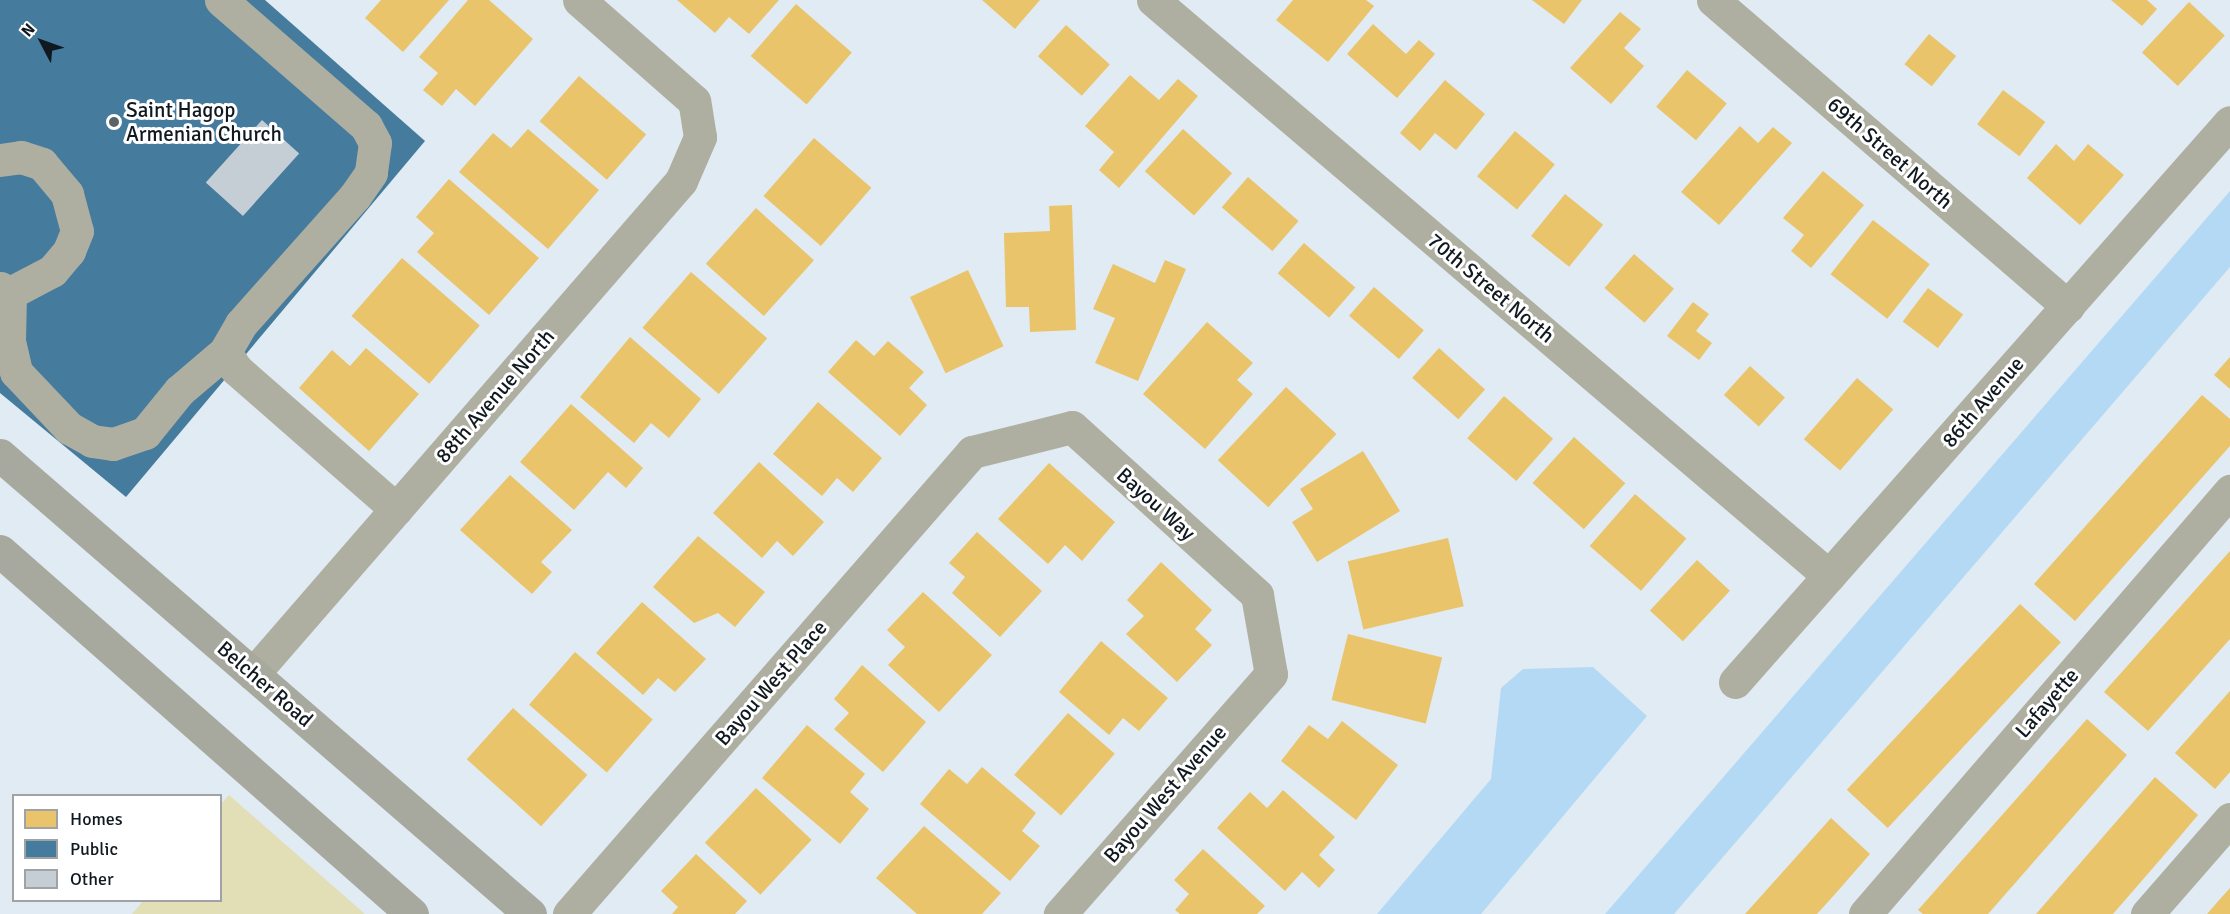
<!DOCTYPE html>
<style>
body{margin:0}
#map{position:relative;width:2230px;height:914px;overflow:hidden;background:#e1ebf3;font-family:Signika,sans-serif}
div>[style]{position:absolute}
.green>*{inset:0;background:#e2deb5}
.water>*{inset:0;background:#b4d9f4}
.homes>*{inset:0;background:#e9c46a;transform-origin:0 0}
.public>*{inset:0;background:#457b9d}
.building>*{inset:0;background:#c5ced5;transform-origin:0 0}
.minor>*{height:33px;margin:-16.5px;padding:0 16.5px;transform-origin:16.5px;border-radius:16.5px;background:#aeafa1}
.major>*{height:33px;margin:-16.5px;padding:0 16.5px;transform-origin:16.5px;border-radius:16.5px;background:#a7a99e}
.dots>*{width:16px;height:16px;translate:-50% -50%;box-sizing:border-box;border:3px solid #fff;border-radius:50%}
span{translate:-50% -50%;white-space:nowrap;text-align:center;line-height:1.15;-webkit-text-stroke:6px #fff;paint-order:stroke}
.poi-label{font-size:21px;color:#111920}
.left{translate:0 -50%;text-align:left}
.street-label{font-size:21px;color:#111920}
.legend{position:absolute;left:12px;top:794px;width:210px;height:108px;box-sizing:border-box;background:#fff;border:2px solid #a0a3a6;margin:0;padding:8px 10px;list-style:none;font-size:18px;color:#111920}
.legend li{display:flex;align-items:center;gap:12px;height:30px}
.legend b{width:30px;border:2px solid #a0a3a6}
.north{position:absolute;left:12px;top:12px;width:60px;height:60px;-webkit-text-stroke:4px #fff;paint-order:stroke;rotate:311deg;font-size:16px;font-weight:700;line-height:24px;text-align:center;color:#111920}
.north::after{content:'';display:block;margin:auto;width:21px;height:27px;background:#111920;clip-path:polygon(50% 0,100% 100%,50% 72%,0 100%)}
</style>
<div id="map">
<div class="green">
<i style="clip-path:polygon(229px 795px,365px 914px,132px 914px,143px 901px,220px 900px,221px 804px)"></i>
</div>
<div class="water">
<i style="clip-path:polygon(2230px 191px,2230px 267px,1674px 914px,1605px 914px)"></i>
<i style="clip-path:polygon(1593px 667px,1647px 716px,1481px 914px,1377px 914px,1491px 779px,1501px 688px,1523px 669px)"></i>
</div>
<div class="homes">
<i style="clip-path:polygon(381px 0,449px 0,403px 52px,365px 18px)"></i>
<i style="clip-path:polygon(468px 0,489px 0,533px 39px,475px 106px,456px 89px,442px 106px,423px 90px,438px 73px,419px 57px)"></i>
<i style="clip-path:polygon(677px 0,779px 0,749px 34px,729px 17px,715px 33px)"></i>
<i style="clip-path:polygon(982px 0,1040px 0,1015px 29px)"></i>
<i style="clip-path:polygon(1293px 0,1366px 0,1374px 6px,1328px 62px,1276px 20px)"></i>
<i style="clip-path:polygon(1532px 0,1582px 0,1564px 24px)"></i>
<i style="clip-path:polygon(2111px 0,2147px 0,2157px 9px,2142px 26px)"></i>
<i style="left:2189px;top:2px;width:49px;height:69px;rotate:43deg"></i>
<i style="left:796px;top:4px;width:74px;height:69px;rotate:41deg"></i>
<i style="clip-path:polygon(1620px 12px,1641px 29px,1624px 48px,1644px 66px,1611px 104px,1570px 68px)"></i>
<i style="clip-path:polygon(1373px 24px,1406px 54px,1419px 40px,1435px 54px,1397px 98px,1347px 54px)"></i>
<i style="left:1066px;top:25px;width:59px;height:42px;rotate:42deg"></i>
<i style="left:1929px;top:34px;width:35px;height:39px;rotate:39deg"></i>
<i style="left:1687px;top:70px;width:52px;height:48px;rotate:40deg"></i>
<i style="clip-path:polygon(1130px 75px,1159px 100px,1178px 79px,1198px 96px,1119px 188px,1099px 170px,1114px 152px,1085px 126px)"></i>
<i style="left:579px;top:76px;width:89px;height:60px;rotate:41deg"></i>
<i style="clip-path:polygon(1445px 80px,1485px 114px,1456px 150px,1435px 133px,1420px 151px,1400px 133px)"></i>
<i style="left:2003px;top:90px;width:53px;height:43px;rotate:37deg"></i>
<i style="clip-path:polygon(1740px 126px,1758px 143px,1773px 127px,1792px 143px,1719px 225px,1681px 192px)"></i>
<i style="clip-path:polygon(528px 129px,599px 190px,548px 249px,459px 172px,493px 133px,511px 148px)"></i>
<i style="left:1183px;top:129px;width:66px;height:57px;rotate:42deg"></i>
<i style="left:1515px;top:131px;width:52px;height:59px;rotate:40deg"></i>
<i style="left:814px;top:138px;width:76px;height:77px;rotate:41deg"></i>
<i style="clip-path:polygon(2056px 144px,2074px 161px,2088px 144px,2124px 175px,2080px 225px,2027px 178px)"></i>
<i style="clip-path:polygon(1823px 171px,1864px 205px,1811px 268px,1791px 251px,1804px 235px,1783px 218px)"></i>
<i style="left:1248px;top:177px;width:67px;height:40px;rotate:41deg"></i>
<i style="clip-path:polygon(449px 179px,539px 258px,489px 315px,417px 252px,434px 233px,416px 217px)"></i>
<i style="left:1565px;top:194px;width:49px;height:54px;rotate:39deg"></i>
<i style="clip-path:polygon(1072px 205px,1076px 330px,1030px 332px,1029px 307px,1006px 307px,1004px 233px,1050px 231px,1049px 206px)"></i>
<i style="left:756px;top:208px;width:78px;height:75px;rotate:42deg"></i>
<i style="left:1873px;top:220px;width:72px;height:69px;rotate:38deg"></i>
<i style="left:1304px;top:243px;width:68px;height:40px;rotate:41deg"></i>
<i style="left:1634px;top:254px;width:53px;height:45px;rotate:41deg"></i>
<i style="left:402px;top:258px;width:103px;height:77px;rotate:41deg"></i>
<i style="clip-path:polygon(1165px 260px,1186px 269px,1138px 381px,1095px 363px,1115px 318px,1093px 309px,1113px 264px,1155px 283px)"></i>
<i style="left:968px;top:270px;width:84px;height:64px;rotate:65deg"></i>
<i style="left:691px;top:272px;width:101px;height:74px;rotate:41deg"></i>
<i style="left:1374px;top:287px;width:66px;height:38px;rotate:41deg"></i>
<i style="left:1928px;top:288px;width:44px;height:42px;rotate:37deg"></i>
<i style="clip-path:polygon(1693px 302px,1709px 314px,1696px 331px,1712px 343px,1699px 360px,1667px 336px)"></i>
<i style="clip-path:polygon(1207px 322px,1253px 363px,1237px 380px,1253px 394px,1205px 449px,1143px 394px)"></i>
<i style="clip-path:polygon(630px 337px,701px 399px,669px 438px,651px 423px,634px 443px,580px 397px)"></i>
<i style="clip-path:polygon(856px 340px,874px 356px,888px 341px,924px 372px,909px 388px,927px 405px,900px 436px,828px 372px)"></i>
<i style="clip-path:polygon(366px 348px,419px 394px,369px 451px,299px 388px,332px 350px,350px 366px)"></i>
<i style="left:1439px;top:348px;width:62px;height:40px;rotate:42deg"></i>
<i style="clip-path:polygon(2230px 357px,2230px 389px,2214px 375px)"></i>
<i style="left:1750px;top:366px;width:47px;height:39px;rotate:42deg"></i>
<i style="left:1857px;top:378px;width:48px;height:81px;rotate:41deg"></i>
<i style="left:1286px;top:387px;width:69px;height:100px;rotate:43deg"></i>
<i style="clip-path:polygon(2202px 395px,2230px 419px,2230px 446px,2075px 621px,2034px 584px)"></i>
<i style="left:1504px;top:396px;width:65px;height:56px;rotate:41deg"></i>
<i style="clip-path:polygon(818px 402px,882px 458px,853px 492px,837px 478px,822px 496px,773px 454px)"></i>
<i style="clip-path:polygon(571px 404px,643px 468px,626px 488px,608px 472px,574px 510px,520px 462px)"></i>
<i style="left:1574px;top:437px;width:69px;height:62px;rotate:42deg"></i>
<i style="clip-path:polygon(1363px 451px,1400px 511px,1317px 562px,1292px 522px,1313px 509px,1300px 489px)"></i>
<i style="clip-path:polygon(759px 462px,824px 522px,793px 556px,777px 541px,762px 558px,713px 513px)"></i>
<i style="clip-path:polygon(1049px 463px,1115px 522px,1082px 561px,1065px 545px,1048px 564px,998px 519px)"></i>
<i style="clip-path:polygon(510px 475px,572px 530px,541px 562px,552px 572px,532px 594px,460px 530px)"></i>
<i style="left:1635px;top:494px;width:68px;height:69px;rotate:41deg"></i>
<i style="clip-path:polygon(977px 532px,1042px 591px,1000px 637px,952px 593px,965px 577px,949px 563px)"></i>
<i style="clip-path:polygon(698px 536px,765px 592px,735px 627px,718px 613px,694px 623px,653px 587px)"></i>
<i style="left:1448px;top:538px;width:70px;height:103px;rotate:77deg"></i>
<i style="clip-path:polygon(2230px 551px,2230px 639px,2148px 731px,2104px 692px)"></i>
<i style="left:1697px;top:560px;width:45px;height:69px;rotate:43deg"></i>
<i style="clip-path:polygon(1161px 562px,1212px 610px,1195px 629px,1212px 645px,1177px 682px,1126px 634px,1144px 616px,1127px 600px)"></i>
<i style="clip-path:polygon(923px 592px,992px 655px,939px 712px,888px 665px,905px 647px,887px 630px)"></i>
<i style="clip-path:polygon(642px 602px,706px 659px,675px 692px,658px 678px,643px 695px,596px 653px)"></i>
<i style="left:2020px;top:604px;width:56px;height:254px;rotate:43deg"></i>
<i style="left:1348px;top:634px;width:97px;height:68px;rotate:14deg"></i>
<i style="clip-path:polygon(1101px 641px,1168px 698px,1139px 731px,1123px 718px,1109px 735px,1059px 692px)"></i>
<i style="left:575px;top:652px;width:103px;height:70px;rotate:41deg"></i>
<i style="clip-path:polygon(862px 665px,926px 722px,883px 772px,834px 729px,849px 713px,834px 699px)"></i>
<i style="clip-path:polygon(2230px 691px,2230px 772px,2215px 789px,2175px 753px)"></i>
<i style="left:513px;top:708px;width:100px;height:69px;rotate:42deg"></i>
<i style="left:1068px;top:713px;width:62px;height:82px;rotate:41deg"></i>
<i style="clip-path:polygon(2087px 719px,2127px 755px,1988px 914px,1923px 914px,1918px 910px)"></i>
<i style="clip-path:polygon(1342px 721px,1398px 765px,1356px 820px,1281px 761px,1309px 725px,1328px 739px)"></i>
<i style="clip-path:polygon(807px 725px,865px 774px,850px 792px,869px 809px,840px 844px,762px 778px)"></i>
<i style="clip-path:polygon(982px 767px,1036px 813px,1022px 831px,1040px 846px,1010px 881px,920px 804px,949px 769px,967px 784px)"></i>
<i style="clip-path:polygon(2155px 777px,2198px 815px,2165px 854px,2113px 914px,2036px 914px)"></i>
<i style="left:756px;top:788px;width:76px;height:75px;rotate:43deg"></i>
<i style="clip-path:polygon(1283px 790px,1335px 837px,1319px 855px,1335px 870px,1319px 888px,1302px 872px,1285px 891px,1217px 828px,1250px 792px,1267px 808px)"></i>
<i style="clip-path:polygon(1831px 818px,1870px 854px,1836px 893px,1817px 914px,1745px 914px)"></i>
<i style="clip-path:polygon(924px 826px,1001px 893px,982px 914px,917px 914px,876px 878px)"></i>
<i style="clip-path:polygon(1203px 849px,1265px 906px,1257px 914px,1180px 914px,1175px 910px,1189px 894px,1174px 880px)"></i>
<i style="clip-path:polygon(696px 854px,747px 901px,735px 914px,672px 914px,678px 907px,661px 891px)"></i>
<i style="clip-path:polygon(2230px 888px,2230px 914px,2207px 914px,2220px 899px)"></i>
</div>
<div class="public">
<i style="clip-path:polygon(0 0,265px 0,425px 141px,126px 497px,0 393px)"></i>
</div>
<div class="building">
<i style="left:262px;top:120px;width:50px;height:84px;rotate:42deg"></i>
</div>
<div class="minor">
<i style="left:221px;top:0;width:192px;rotate:41deg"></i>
<i style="left:366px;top:126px;width:19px;rotate:62deg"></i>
<i style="left:375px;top:143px;width:30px;rotate:98deg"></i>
<i style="left:371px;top:173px;width:28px;rotate:125deg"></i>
<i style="left:355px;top:196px;width:171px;rotate:131.7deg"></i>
<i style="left:241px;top:324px;width:32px;rotate:120deg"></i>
<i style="left:225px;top:352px;width:20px;rotate:57deg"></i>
<i style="left:236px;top:369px;width:213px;rotate:41.2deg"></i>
<i style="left:1153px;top:0;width:888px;rotate:40.43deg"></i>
<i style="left:1713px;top:0;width:469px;rotate:40.8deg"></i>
<i style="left:0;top:160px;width:21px;rotate:-8deg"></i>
<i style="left:21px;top:157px;width:22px;rotate:18deg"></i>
<i style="left:42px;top:164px;width:39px;rotate:50deg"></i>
<i style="left:67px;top:194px;width:38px;rotate:75deg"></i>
<i style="left:77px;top:231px;width:22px;rotate:112deg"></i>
<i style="left:69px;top:251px;width:26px;rotate:130deg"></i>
<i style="left:52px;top:271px;width:47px;rotate:152.4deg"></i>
<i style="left:10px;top:293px;width:11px;rotate:-153deg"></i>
<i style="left:10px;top:293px;width:48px;rotate:91.2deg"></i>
<i style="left:9px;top:341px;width:32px;rotate:77deg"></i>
<i style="left:16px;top:372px;width:77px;rotate:46.6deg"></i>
<i style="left:69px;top:428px;width:26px;rotate:29deg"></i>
<i style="left:92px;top:441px;width:21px;rotate:8deg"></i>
<i style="left:113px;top:444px;width:34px;rotate:-19deg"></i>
<i style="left:145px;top:433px;width:54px;rotate:-51deg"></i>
<i style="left:179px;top:391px;width:60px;rotate:-40.3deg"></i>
<i style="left:253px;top:674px;width:653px;rotate:-49.04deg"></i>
<i style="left:681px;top:181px;width:48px;rotate:-66.6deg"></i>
<i style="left:700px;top:137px;width:36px;rotate:-99deg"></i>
<i style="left:694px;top:101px;width:153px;rotate:-138.7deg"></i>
<i style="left:1735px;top:682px;width:747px;rotate:-48.53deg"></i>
<i style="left:569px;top:914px;width:613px;rotate:-48.9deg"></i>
<i style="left:972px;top:452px;width:103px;rotate:-14deg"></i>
<i style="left:1072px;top:427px;width:250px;rotate:42.2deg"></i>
<i style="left:1257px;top:595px;width:80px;rotate:80deg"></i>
<i style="left:1271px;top:674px;width:320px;rotate:131.3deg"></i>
<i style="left:1865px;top:914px;width:559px;rotate:-49.21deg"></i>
<i style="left:2147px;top:914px;width:126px;rotate:-48.9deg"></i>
</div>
<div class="major">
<i style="left:0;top:455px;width:701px;rotate:40.89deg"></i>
<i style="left:0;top:551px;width:549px;rotate:41.38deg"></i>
</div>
<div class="dots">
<i style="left:114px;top:122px;background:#5a626a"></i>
</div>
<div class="poi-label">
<span class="left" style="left:126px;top:122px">Saint Hagop<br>Armenian Church</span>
</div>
<div class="street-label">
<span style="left:1890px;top:153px;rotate:41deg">69th Street North</span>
<span style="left:1491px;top:288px;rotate:40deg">70th Street North</span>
<span style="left:495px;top:396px;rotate:-49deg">88th Avenue North</span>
<span style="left:1983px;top:402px;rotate:-49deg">86th Avenue</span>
<span style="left:1156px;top:504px;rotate:42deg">Bayou Way</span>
<span style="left:771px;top:683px;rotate:-49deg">Bayou West Place</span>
<span style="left:265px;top:684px;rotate:41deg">Belcher Road</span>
<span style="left:2047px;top:703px;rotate:-49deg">Lafayette</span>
<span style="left:1165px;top:794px;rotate:-49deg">Bayou West Avenue</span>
</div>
<ul class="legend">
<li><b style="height:16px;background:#e9c46a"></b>Homes</li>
<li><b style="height:16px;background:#457b9d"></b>Public</li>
<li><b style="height:16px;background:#c5ced5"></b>Other</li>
</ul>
<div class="north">N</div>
</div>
